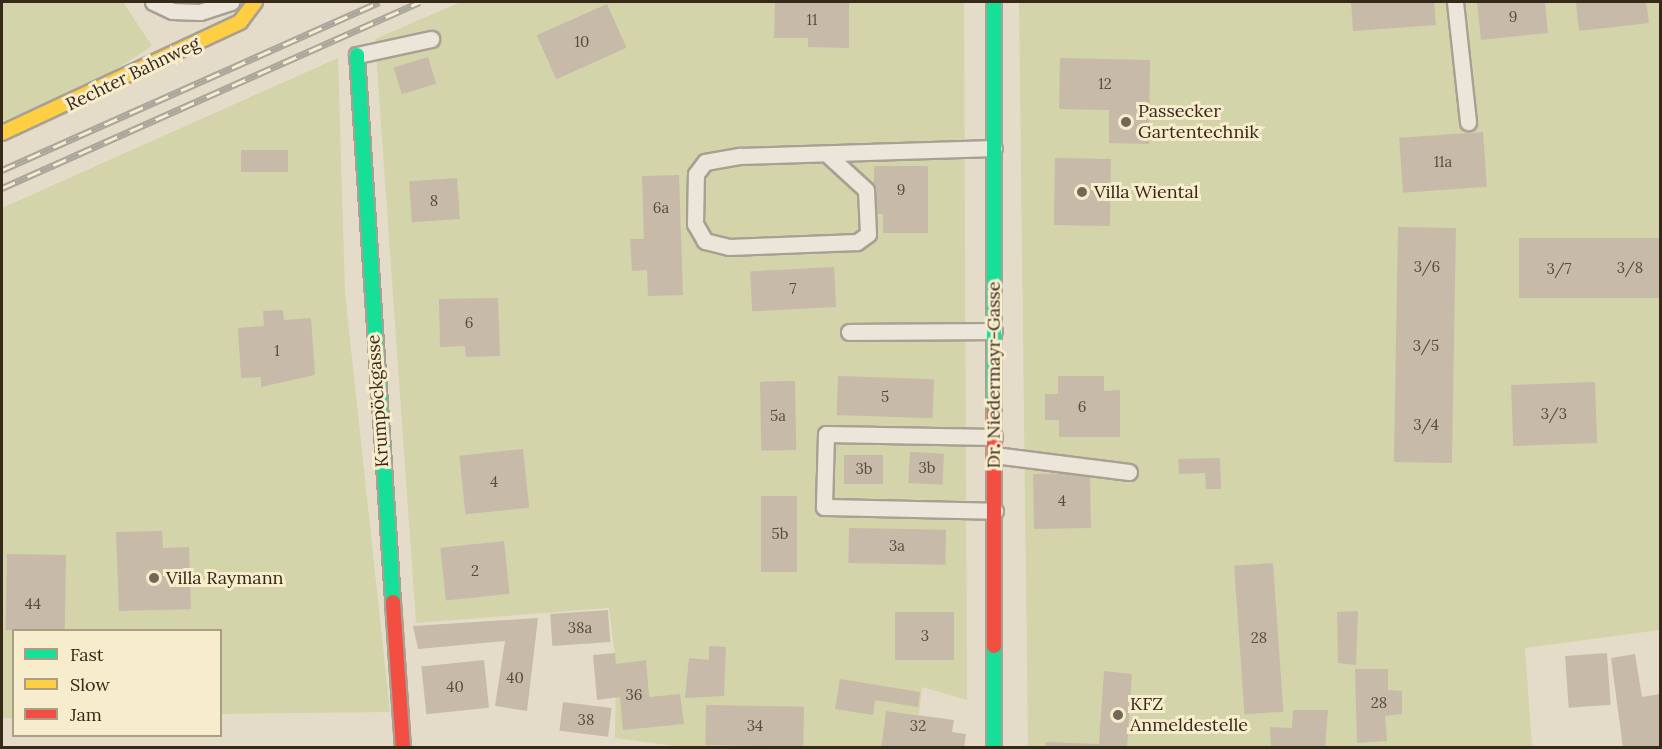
<!DOCTYPE html>
<meta charset="utf-8">
<style>
body{margin:0}
#map{position:relative;width:1662px;height:749px;overflow:hidden;background:#e4dcc8;font-family:Lora,serif}
div>[style]{position:absolute}
.green>*{inset:0;background:#d3d4a9}
.building>*{inset:0;background:#c7baa9;transform-origin:0 0}
.roads{filter:drop-shadow(2px 0 #a8a092) drop-shadow(-2px 0 #a8a092) drop-shadow(0 2px #a8a092) drop-shadow(0 -2px #a8a092)}
.lane>*{height:15px;margin:-7.5px;padding:0 7.5px;transform-origin:7.5px;border-radius:7.5px;background:#ece6da}
.fast>*{height:14px;margin:-7px;padding:0 7px;transform-origin:7px;border-radius:7px;background:#16e098}
.slow>*{height:14px;margin:-7px;padding:0 7px;transform-origin:7px;border-radius:7px;background:#ffcf43}
.jam>*{height:14px;margin:-7px;padding:0 7px;transform-origin:7px;border-radius:7px;background:#f24e42}
.rail>*{height:7px;margin-top:-3.5px;transform-origin:0;background:repeating-linear-gradient(90deg,#f7eccc 0 14px,#aaa69b 0 28px);box-sizing:border-box;border-block:2px solid #aaa69b}
.dots>*{width:16px;height:16px;translate:-50% -50%;box-sizing:border-box;border:3px solid #f7eccc;border-radius:50%}
span{translate:-50% -50%;white-space:nowrap;text-align:center;line-height:1.15;-webkit-text-stroke:6px #f7eccc;paint-order:stroke}
.number-label{font-size:15px;color:#5a4d3e}
.number-label span{-webkit-text-stroke-width:0}
.street-label{font-size:18px;color:#36291a}
.poi-label{font-size:18px;color:#36291a}
.left{translate:0 -50%;text-align:left}
.frame{position:absolute;inset:0;border:3px solid #36291a;pointer-events:none}
.legend{position:absolute;left:12px;top:629px;width:210px;height:108px;box-sizing:border-box;background:#f7eccc;border:2px solid #aa9e85;margin:0;padding:8px 10px;list-style:none;font-size:18px;color:#36291a}
.legend li{display:flex;align-items:center;gap:12px;height:30px}
.legend b{width:30px;border:2px solid #aa9e85}
</style>
<div id="map">
<div class="green">
<i style="clip-path:polygon(2px 2px,123px 2px,152px 46px,81px 92px,2px 121px)"></i>
<i style="clip-path:polygon(461px 2px,964px 2px,967px 700px,922px 687px,919px 715px,886px 711px,881px 747px,690px 748px,615px 738px,616px 664px,609px 608px,416px 623px,375px 39px)"></i>
<i style="clip-path:polygon(1019px 2px,1660px 2px,1660px 630px,1525px 648px,1532px 747px,1028px 747px)"></i>
<i style="clip-path:polygon(338px 58px,345px 293px,390px 712px,221px 714px,220px 630px,14px 630px,13px 718px,2px 718px,2px 208px)"></i>
</div>
<div class="building">
<i style="clip-path:polygon(775px 2px,849px 2px,849px 48px,808px 47px,808px 38px,774px 38px)"></i>
<i style="clip-path:polygon(1351px 2px,1434px 2px,1436px 25px,1353px 31px)"></i>
<i style="clip-path:polygon(1477px 2px,1545px 2px,1548px 33px,1481px 40px)"></i>
<i style="clip-path:polygon(1576px 2px,1646px 2px,1649px 23px,1579px 31px)"></i>
<i style="left:607px;top:4px;width:48px;height:77px;rotate:66deg"></i>
<i style="left:428px;top:57px;width:28px;height:36px;rotate:73deg"></i>
<i style="clip-path:polygon(1060px 58px,1150px 60px,1149px 144px,1109px 143px,1109px 110px,1059px 109px)"></i>
<i style="left:1483px;top:132px;width:55px;height:84px;rotate:86deg"></i>
<i style="left:288px;top:150px;width:22px;height:47px;rotate:90deg"></i>
<i style="left:1055px;top:158px;width:56px;height:67px;rotate:1deg"></i>
<i style="clip-path:polygon(874px 166px,928px 166px,928px 233px,883px 233px,883px 214px,874px 214px)"></i>
<i style="clip-path:polygon(679px 175px,683px 295px,648px 296px,647px 270px,632px 271px,630px 239px,644px 239px,642px 176px)"></i>
<i style="left:457px;top:178px;width:41px;height:48px;rotate:86deg"></i>
<i style="left:1398px;top:227px;width:58px;height:235px;rotate:1deg"></i>
<i style="left:1660px;top:238px;width:60px;height:141px;rotate:90deg"></i>
<i style="left:834px;top:267px;width:40px;height:84px;rotate:87deg"></i>
<i style="clip-path:polygon(498px 298px,500px 356px,466px 357px,465px 346px,440px 347px,439px 299px)"></i>
<i style="clip-path:polygon(283px 310px,284px 320px,311px 318px,315px 375px,261px 387px,261px 377px,241px 378px,238px 328px,264px 326px,263px 311px)"></i>
<i style="left:838px;top:376px;width:96px;height:39px;rotate:2deg"></i>
<i style="clip-path:polygon(1058px 376px,1104px 376px,1104px 391px,1120px 390px,1120px 437px,1059px 437px,1059px 420px,1045px 420px,1045px 394px,1058px 394px)"></i>
<i style="left:795px;top:381px;width:69px;height:35px;rotate:89deg"></i>
<i style="left:1595px;top:382px;width:61px;height:84px;rotate:88deg"></i>
<i style="left:523px;top:449px;width:59px;height:64px;rotate:84deg"></i>
<i style="left:910px;top:452px;width:34px;height:31px;rotate:3deg"></i>
<i style="left:844px;top:455px;width:39px;height:29px"></i>
<i style="clip-path:polygon(1220px 458px,1221px 489px,1206px 489px,1205px 473px,1179px 474px,1178px 459px)"></i>
<i style="left:1090px;top:473px;width:55px;height:57px;rotate:89deg"></i>
<i style="left:761px;top:496px;width:36px;height:76px"></i>
<i style="left:849px;top:528px;width:97px;height:35px;rotate:1deg"></i>
<i style="clip-path:polygon(162px 531px,163px 548px,189px 547px,191px 609px,119px 611px,116px 532px)"></i>
<i style="left:504px;top:541px;width:53px;height:64px;rotate:84deg"></i>
<i style="left:7px;top:554px;width:59px;height:76px;rotate:1deg"></i>
<i style="left:1273px;top:563px;width:149px;height:39px;rotate:86deg"></i>
<i style="left:608px;top:610px;width:32px;height:58px;rotate:86deg"></i>
<i style="clip-path:polygon(1358px 611px,1356px 665px,1338px 663px,1337px 612px)"></i>
<i style="left:895px;top:612px;width:59px;height:48px"></i>
<i style="clip-path:polygon(538px 618px,527px 711px,495px 706px,505px 641px,418px 649px,413px 626px)"></i>
<i style="clip-path:polygon(709px 646px,726px 647px,724px 696px,685px 698px,689px 658px,709px 660px)"></i>
<i style="clip-path:polygon(615px 653px,616px 664px,646px 660px,649px 697px,680px 694px,684px 724px,623px 730px,620px 697px,597px 700px,593px 655px)"></i>
<i style="left:1607px;top:653px;width:52px;height:42px;rotate:86deg"></i>
<i style="clip-path:polygon(1635px 654px,1642px 697px,1660px 694px,1660px 748px,1623px 748px,1611px 658px)"></i>
<i style="left:484px;top:660px;width:48px;height:63px;rotate:84deg"></i>
<i style="clip-path:polygon(1355px 669px,1388px 669px,1388px 690px,1402px 691px,1402px 714px,1385px 716px,1387px 741px,1357px 743px)"></i>
<i style="clip-path:polygon(1104px 671px,1132px 674px,1127px 748px,1045px 748px,1046px 742px,1099px 744px)"></i>
<i style="clip-path:polygon(840px 679px,920px 692px,918px 707px,875px 700px,873px 715px,835px 709px)"></i>
<i style="left:563px;top:702px;width:49px;height:29px;rotate:7deg"></i>
<i style="left:706px;top:705px;width:98px;height:40px;rotate:1deg"></i>
<i style="clip-path:polygon(1293px 710px,1328px 710px,1325px 748px,1271px 748px,1270px 727px,1292px 728px)"></i>
<i style="clip-path:polygon(886px 711px,954px 720px,952px 732px,966px 734px,964px 748px,881px 748px)"></i>
</div>
<div class="roads">
<div class="lane">
<i style="left:153px;top:2px;width:21px;rotate:25deg"></i>
<i style="left:172px;top:11px;width:28px;rotate:2deg"></i>
<i style="left:200px;top:12px;width:33px;rotate:-18deg"></i>
<i style="left:1455px;top:2px;width:121px;rotate:83.8deg"></i>
<i style="left:357px;top:55px;width:76px;rotate:-12.2deg"></i>
<i style="left:829px;top:156px;width:50px;rotate:42.6deg"></i>
<i style="left:866px;top:190px;width:44px;rotate:87.4deg"></i>
<i style="left:868px;top:234px;width:14px;rotate:144deg"></i>
<i style="left:857px;top:242px;width:128px;rotate:177.8deg"></i>
<i style="left:729px;top:247px;width:25px;rotate:-166deg"></i>
<i style="left:705px;top:241px;width:20px;rotate:-120deg"></i>
<i style="left:695px;top:224px;width:50px;rotate:-88.9deg"></i>
<i style="left:696px;top:174px;width:15px;rotate:-53deg"></i>
<i style="left:705px;top:162px;width:36px;rotate:-10deg"></i>
<i style="left:740px;top:156px;width:254px;rotate:-1.8deg"></i>
<i style="left:849px;top:332px;width:145px;rotate:-0.4deg"></i>
<i style="left:994px;top:437px;width:168px;rotate:-179deg"></i>
<i style="left:826px;top:434px;width:73px;rotate:91.6deg"></i>
<i style="left:824px;top:507px;width:171px;rotate:1.3deg"></i>
<i style="left:994px;top:455px;width:136px;rotate:7.2deg"></i>
</div>
<div class="fast">
<i style="left:994px;top:2px;width:410px;rotate:90deg"></i>
<i style="left:357px;top:55px;width:548px;rotate:86.23deg"></i>
<i style="left:994px;top:646px;width:102px;rotate:90deg"></i>
</div>
<div class="slow">
<i style="left:2px;top:133px;width:263px;rotate:-25deg"></i>
<i style="left:240px;top:22px;width:25px;rotate:-53deg"></i>
</div>
<div class="jam">
<i style="left:994px;top:412px;width:234px;rotate:90deg"></i>
<i style="left:393px;top:602px;width:146px;rotate:86.1deg"></i>
</div>
</div>
<div class="rail">
<i style="left:2px;top:170px;width:413px;rotate:-24deg"></i>
<i style="left:2px;top:188px;width:457px;rotate:-24deg"></i>
</div>
<div class="dots">
<i style="left:1126px;top:122px;background:#736857"></i>
<i style="left:1082px;top:192px;background:#736857"></i>
<i style="left:154px;top:578px;background:#736857"></i>
<i style="left:1118px;top:715px;background:#736857"></i>
</div>
<div class="number-label">
<span style="left:1513px;top:17px">9</span>
<span style="left:812px;top:20px">11</span>
<span style="left:582px;top:42px">10</span>
<span style="left:1105px;top:84px">12</span>
<span style="left:1443px;top:162px">11a</span>
<span style="left:901px;top:190px">9</span>
<span style="left:434px;top:201px">8</span>
<span style="left:661px;top:208px">6a</span>
<span style="left:1427px;top:267px">3/6</span>
<span style="left:1630px;top:268px">3/8</span>
<span style="left:1559px;top:269px">3/7</span>
<span style="left:793px;top:289px">7</span>
<span style="left:469px;top:323px">6</span>
<span style="left:1426px;top:346px">3/5</span>
<span style="left:277px;top:351px">1</span>
<span style="left:885px;top:397px">5</span>
<span style="left:1082px;top:407px">6</span>
<span style="left:1554px;top:414px">3/3</span>
<span style="left:778px;top:416px">5a</span>
<span style="left:1426px;top:425px">3/4</span>
<span style="left:927px;top:468px">3b</span>
<span style="left:864px;top:469px">3b</span>
<span style="left:494px;top:482px">4</span>
<span style="left:1062px;top:501px">4</span>
<span style="left:780px;top:534px">5b</span>
<span style="left:897px;top:546px">3a</span>
<span style="left:475px;top:571px">2</span>
<span style="left:33px;top:604px">44</span>
<span style="left:580px;top:628px">38a</span>
<span style="left:925px;top:636px">3</span>
<span style="left:1259px;top:638px">28</span>
<span style="left:515px;top:678px">40</span>
<span style="left:455px;top:687px">40</span>
<span style="left:634px;top:695px">36</span>
<span style="left:1379px;top:703px">28</span>
<span style="left:586px;top:720px">38</span>
<span style="left:755px;top:726px">34</span>
<span style="left:918px;top:726px">32</span>
</div>
<div class="street-label">
<span style="left:133px;top:74px;rotate:-26deg">Rechter Bahnweg</span>
<span style="left:994px;top:375px;rotate:-90deg">Dr. Niedermayr-Gasse</span>
<span style="left:378px;top:401px;rotate:-94deg">Krumpöckgasse</span>
</div>
<div class="poi-label">
<span class="left" style="left:1138px;top:122px">Passecker<br>Gartentechnik</span>
<span class="left" style="left:1094px;top:192px">Villa Wiental</span>
<span class="left" style="left:166px;top:578px">Villa Raymann</span>
<span class="left" style="left:1130px;top:715px">KFZ<br>Anmeldestelle</span>
</div>
<div class="frame"></div>
<ul class="legend">
<li><b style="height:8px;background:#16e098"></b>Fast</li>
<li><b style="height:8px;background:#ffcf43"></b>Slow</li>
<li><b style="height:8px;background:#f24e42"></b>Jam</li>
</ul>
</div>
